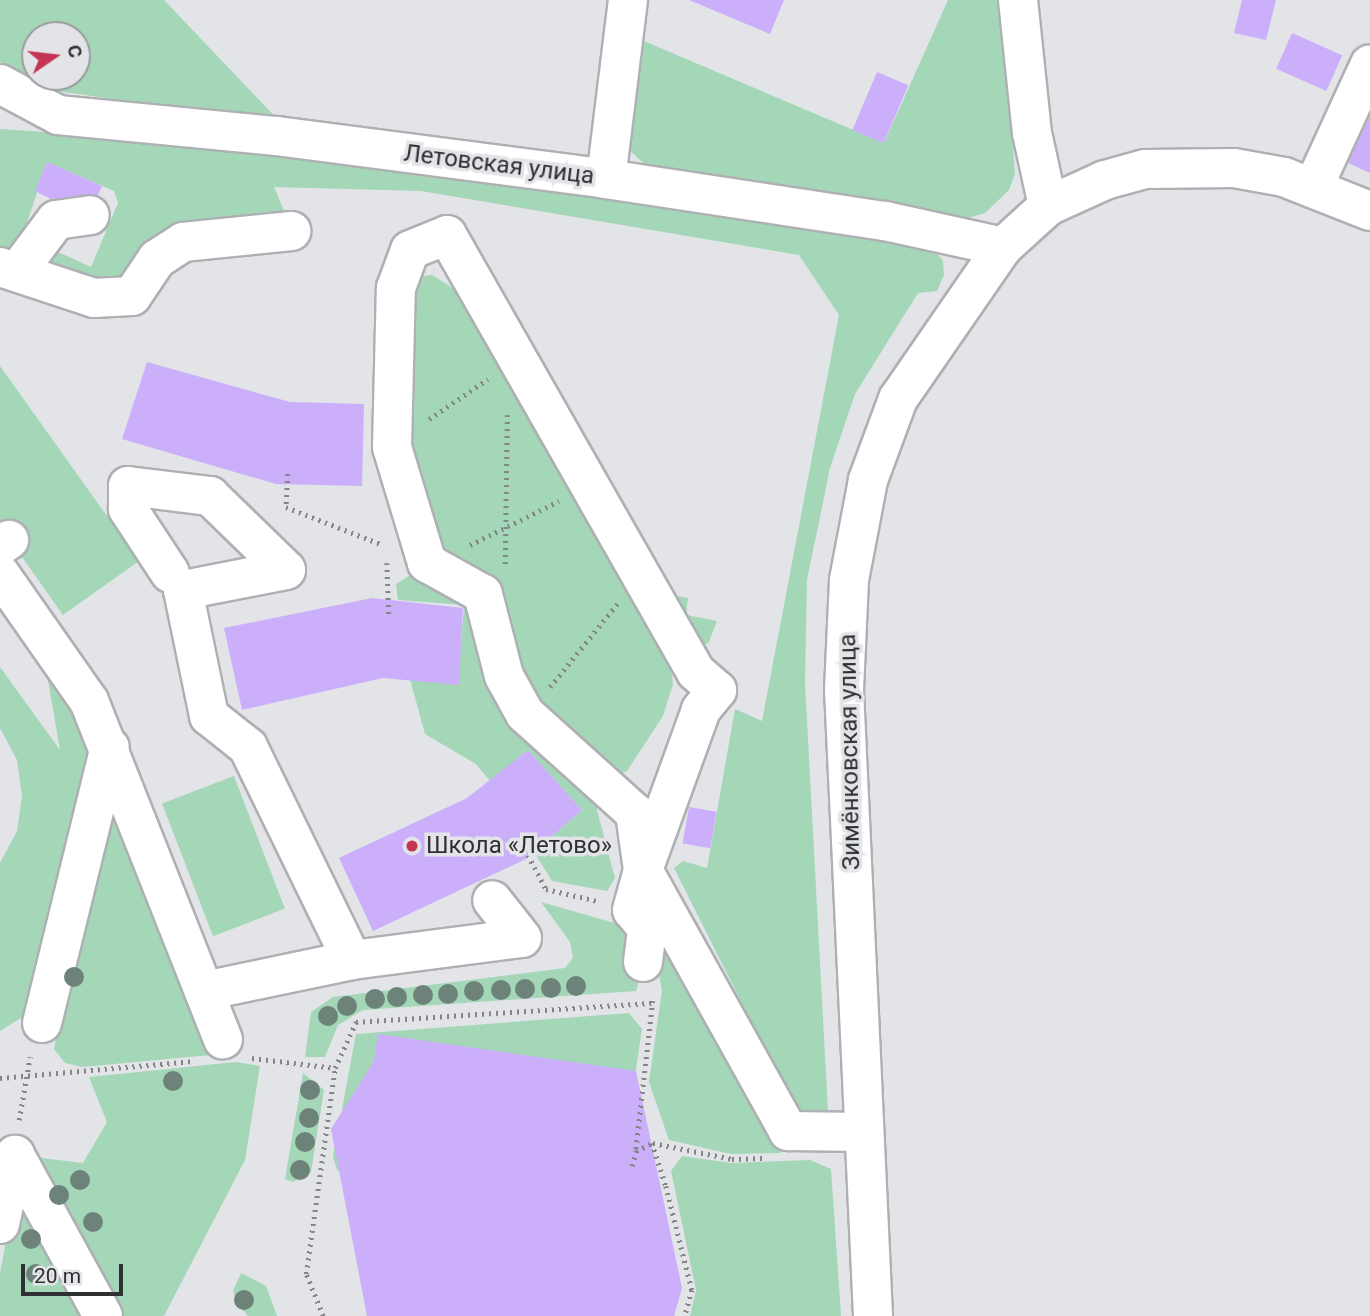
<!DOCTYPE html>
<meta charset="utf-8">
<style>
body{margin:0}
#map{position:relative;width:1370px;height:1316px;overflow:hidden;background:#e2e4e8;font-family:Roboto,sans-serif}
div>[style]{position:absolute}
.green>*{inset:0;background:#a3d7b7;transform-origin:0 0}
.building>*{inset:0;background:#cbaffb;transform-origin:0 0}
.path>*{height:4.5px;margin-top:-2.25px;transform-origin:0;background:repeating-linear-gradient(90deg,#848587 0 2px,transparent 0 7px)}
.roads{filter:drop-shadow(2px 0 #aeb0b4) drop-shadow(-2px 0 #aeb0b4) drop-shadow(0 2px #aeb0b4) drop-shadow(0 -2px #aeb0b4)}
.minor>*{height:38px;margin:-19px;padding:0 19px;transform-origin:19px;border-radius:19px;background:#fff}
.trees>*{width:20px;height:20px;margin:-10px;border-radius:50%;background:#6d837a}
.dots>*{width:19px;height:19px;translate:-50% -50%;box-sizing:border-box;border:4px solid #e2e4e8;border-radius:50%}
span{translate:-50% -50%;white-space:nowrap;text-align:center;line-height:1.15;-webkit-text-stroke:7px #e2e4e8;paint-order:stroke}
.street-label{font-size:24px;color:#2f3031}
.poi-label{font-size:24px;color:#2f3031}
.left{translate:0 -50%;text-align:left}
.north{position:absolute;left:21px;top:21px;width:70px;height:70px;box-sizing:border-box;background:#e2e4e8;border:2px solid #9a9c9f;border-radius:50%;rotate:76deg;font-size:19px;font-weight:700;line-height:28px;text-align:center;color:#2f3031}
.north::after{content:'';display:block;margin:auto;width:24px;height:32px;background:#c43455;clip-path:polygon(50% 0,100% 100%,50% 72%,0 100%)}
.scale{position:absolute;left:21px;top:1264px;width:102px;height:32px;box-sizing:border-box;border:4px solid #2f3031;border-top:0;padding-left:9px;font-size:21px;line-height:24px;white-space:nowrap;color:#2f3031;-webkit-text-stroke:5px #e2e4e8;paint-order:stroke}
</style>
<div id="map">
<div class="green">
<i style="clip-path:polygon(evenodd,0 0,164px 0,281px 123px,57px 91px,0 62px,0 0,35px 35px,77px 35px,77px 77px,35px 77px,35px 35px)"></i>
<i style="clip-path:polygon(948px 0,1002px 0,1015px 174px,1009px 190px,985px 213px,968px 218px,650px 169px,627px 148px,632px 36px,884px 143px)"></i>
<i style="clip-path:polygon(0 129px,276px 148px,932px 247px,943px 261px,944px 275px,937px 291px,918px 293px,855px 394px,830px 468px,807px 580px,805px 683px,828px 1112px,804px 1113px,791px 1101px,674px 868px,683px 861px,707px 868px,735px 709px,762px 721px,839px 315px,799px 255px,421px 191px,274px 187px,287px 218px,208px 237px,131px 287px,47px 268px,47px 247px,91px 267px,118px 203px,114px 191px,47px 162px,23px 235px,9px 253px,0 254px)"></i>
<i style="clip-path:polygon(432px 275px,456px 290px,670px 656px,673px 684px,663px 716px,627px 771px,616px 775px,532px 710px,441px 559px,402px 438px,405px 312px,416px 277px)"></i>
<i style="clip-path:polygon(0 366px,139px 561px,63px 615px,0 526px)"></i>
<i style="clip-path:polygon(414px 573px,467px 594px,592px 791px,615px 878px,607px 891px,552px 881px,534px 852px,582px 810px,528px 750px,490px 781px,476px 764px,425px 734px,410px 679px,458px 685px,464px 605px,398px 600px,396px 584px)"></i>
<i style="clip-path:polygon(665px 594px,688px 598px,686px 615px,717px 621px,709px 642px,703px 646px)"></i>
<i style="clip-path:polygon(43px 651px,86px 727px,89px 766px,24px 1016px,0 1031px,0 863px,17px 831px,22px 795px,17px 760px,0 728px,0 667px,60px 750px)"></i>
<i style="left:234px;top:776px;width:142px;height:77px;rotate:69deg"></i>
<i style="clip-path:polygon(105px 788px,213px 1053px,211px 1055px,82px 1067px,65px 1063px,54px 1049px)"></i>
<i style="clip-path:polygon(541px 902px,625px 926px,640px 978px,636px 991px,363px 1010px,338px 1025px,325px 1057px,305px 1057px,311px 1012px,333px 997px,565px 968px,573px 958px,570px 942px)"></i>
<i style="clip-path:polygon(663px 948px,677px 953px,781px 1153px,731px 1154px,669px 1140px,649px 1082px,662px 990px,656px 960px)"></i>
<i style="clip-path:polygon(629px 1013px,642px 1029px,635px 1076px,347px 1175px,337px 1170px,333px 1157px,356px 1034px)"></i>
<i style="clip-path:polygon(236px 1062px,260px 1066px,245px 1160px,164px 1316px,115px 1316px,33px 1157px,83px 1163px,107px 1122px,89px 1077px)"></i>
<i style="clip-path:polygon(303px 1073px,324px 1090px,311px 1172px,293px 1182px,285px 1179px)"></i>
<i style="clip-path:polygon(682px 1156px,732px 1163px,810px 1160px,831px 1169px,841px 1316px,690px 1316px,696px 1290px,671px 1171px)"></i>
<i style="clip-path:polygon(15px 1195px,91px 1316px,0 1316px,0 1273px)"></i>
<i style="clip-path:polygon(241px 1273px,266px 1286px,277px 1316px,248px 1316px,237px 1304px,233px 1291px)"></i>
</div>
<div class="building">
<i style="clip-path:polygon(689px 0,784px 0,770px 34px)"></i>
<i style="clip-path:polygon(1242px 0,1276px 0,1266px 40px,1234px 33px)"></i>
<i style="left:1292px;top:33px;width:55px;height:39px;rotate:24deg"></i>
<i style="left:877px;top:72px;width:34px;height:63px;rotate:23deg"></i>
<i style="clip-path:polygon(1370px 116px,1370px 173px,1348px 163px)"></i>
<i style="clip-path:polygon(47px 162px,102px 186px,98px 195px,51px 199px,35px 191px)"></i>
<i style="clip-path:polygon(147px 362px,290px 402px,364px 404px,362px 486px,276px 484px,122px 439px)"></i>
<i style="clip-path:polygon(372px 598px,463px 608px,459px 685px,383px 678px,242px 710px,224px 628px)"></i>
<i style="clip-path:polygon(528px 750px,582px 810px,526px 859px,373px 931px,339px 858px,467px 798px)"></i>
<i style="left:689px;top:807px;width:28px;height:37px;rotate:10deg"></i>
<i style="clip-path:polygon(378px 1034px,636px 1071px,682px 1288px,674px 1316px,367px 1316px,331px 1129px,374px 1061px)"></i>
</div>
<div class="path">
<i style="left:429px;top:419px;width:71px;rotate:-34.1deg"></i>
<i style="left:288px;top:474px;width:33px;rotate:93deg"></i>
<i style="left:286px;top:507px;width:104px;rotate:21.4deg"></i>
<i style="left:470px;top:545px;width:99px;rotate:-26.3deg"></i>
<i style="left:387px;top:563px;width:52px;rotate:87.8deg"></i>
<i style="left:505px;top:564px;width:149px;rotate:-89.2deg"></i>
<i style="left:550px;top:687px;width:107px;rotate:-51.1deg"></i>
<i style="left:517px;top:849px;width:13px;rotate:29deg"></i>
<i style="left:528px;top:855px;width:38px;rotate:62deg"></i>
<i style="left:546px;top:889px;width:52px;rotate:13.2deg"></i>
<i style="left:653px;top:1001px;width:151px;rotate:96.5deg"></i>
<i style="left:636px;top:1151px;width:18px;rotate:-27deg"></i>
<i style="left:652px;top:1143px;width:45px;rotate:72deg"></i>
<i style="left:666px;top:1186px;width:107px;rotate:76deg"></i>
<i style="left:692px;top:1290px;width:27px;rotate:105deg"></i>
<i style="left:252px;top:1058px;width:84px;rotate:6.9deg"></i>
<i style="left:335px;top:1068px;width:51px;rotate:-65.5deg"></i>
<i style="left:356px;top:1022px;width:298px;rotate:-3.7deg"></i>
<i style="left:0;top:1078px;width:195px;rotate:-5deg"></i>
<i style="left:19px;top:1120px;width:64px;rotate:-80.1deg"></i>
<i style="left:653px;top:1143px;width:81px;rotate:11.4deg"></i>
<i style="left:732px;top:1159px;width:33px;rotate:-2deg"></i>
<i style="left:632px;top:1166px;width:16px;rotate:-75deg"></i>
<i style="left:323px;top:1316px;width:45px;rotate:-112deg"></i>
<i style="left:306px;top:1274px;width:208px;rotate:-82deg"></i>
</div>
<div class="roads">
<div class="minor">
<i style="left:1018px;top:0;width:134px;rotate:84deg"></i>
<i style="left:1032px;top:133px;width:75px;rotate:77.6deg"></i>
<i style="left:0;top:84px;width:66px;rotate:28.1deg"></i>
<i style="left:58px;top:115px;width:220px;rotate:5.5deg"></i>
<i style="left:277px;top:136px;width:332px;rotate:7.4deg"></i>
<i style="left:606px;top:179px;width:282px;rotate:8.6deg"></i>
<i style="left:885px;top:221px;width:121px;rotate:12.4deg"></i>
<i style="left:606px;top:179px;width:180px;rotate:-83deg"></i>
<i style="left:1313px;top:188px;width:136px;rotate:-65.3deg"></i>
<i style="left:0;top:267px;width:99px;rotate:18.3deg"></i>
<i style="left:94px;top:298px;width:38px;rotate:-3deg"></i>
<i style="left:132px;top:296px;width:45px;rotate:-56deg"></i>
<i style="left:157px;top:259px;width:31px;rotate:-33deg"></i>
<i style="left:183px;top:242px;width:109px;rotate:-5.8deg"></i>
<i style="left:17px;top:272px;width:65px;rotate:-53.1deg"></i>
<i style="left:56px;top:220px;width:34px;rotate:-8deg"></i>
<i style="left:0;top:546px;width:11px;rotate:-34deg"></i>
<i style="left:170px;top:573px;width:77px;rotate:-123.3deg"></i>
<i style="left:128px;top:509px;width:23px;rotate:-90deg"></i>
<i style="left:128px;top:486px;width:83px;rotate:7deg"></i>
<i style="left:210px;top:496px;width:106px;rotate:44.2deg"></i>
<i style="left:286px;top:570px;width:105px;rotate:169deg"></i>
<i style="left:183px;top:590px;width:129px;rotate:78.3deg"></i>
<i style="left:209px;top:716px;width:50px;rotate:38.5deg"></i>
<i style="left:248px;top:747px;width:237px;rotate:64deg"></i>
<i style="left:0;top:574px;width:155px;rotate:55deg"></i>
<i style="left:89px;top:701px;width:364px;rotate:68.4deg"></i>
<i style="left:643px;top:962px;width:34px;rotate:-83deg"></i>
<i style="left:647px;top:928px;width:23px;rotate:-130deg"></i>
<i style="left:632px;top:910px;width:41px;rotate:-74.6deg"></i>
<i style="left:643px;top:870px;width:58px;rotate:-98deg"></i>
<i style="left:635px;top:813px;width:148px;rotate:-138deg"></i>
<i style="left:525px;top:714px;width:43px;rotate:-118.9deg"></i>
<i style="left:504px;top:676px;width:85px;rotate:-104.4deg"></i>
<i style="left:483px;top:594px;width:64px;rotate:-151deg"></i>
<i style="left:427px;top:563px;width:121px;rotate:-106.8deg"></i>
<i style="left:392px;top:447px;width:159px;rotate:-88.6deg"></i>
<i style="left:396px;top:288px;width:40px;rotate:-69.8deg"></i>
<i style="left:410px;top:250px;width:40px;rotate:-22deg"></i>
<i style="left:447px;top:235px;width:503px;rotate:60.33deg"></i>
<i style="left:696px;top:672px;width:28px;rotate:41deg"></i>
<i style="left:717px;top:690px;width:26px;rotate:129deg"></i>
<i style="left:701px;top:710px;width:170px;rotate:109.9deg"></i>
<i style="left:643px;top:870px;width:299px;rotate:60.9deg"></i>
<i style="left:788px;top:1131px;width:75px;rotate:0.8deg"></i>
<i style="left:204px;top:991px;width:151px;rotate:-11.8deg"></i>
<i style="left:352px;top:960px;width:171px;rotate:-7.4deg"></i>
<i style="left:522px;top:938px;width:48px;rotate:-128.3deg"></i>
<i style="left:42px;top:1023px;width:284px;rotate:-76.2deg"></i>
<i style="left:15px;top:1155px;width:183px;rotate:61.3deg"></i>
<i style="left:0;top:1224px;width:71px;rotate:-77.7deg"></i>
<i style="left:873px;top:1316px;width:627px;rotate:-92.65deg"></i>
<i style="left:844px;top:690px;width:110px;rotate:-87.4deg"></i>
<i style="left:849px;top:580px;width:102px;rotate:-79.2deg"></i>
<i style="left:868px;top:480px;width:86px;rotate:-69.7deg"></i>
<i style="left:898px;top:399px;width:185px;rotate:-55.4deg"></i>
<i style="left:1003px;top:247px;width:61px;rotate:-42.3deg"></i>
<i style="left:1048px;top:206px;width:63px;rotate:-24.5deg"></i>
<i style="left:1105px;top:180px;width:41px;rotate:-15.4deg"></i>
<i style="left:1145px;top:169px;width:89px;rotate:-0.6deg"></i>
<i style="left:1234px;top:168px;width:51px;rotate:10.2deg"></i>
<i style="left:1284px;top:177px;width:92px;rotate:21.6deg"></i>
</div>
</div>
<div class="trees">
<i style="left:74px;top:977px"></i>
<i style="left:576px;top:986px"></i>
<i style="left:551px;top:988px"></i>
<i style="left:525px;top:989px"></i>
<i style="left:501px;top:990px"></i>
<i style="left:474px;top:991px"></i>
<i style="left:448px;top:994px"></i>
<i style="left:423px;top:995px"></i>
<i style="left:397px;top:997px"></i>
<i style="left:375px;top:999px"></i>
<i style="left:347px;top:1006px"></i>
<i style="left:328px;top:1016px"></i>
<i style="left:173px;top:1081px"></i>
<i style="left:310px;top:1090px"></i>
<i style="left:309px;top:1118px"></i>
<i style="left:305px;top:1142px"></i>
<i style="left:300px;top:1170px"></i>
<i style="left:80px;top:1180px"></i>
<i style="left:59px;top:1195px"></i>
<i style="left:93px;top:1222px"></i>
<i style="left:31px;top:1239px"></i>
<i style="left:36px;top:1274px"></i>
<i style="left:244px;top:1300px"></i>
</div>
<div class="dots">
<i style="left:412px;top:846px;background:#c43455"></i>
</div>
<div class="street-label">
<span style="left:499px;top:165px;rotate:7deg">Летовская улица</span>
<span style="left:850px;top:752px;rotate:-91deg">Зимёнковская улица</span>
</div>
<div class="poi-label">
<span class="left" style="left:426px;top:846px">Школа «Летово»</span>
</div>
<div class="north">С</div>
<div class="scale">20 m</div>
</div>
